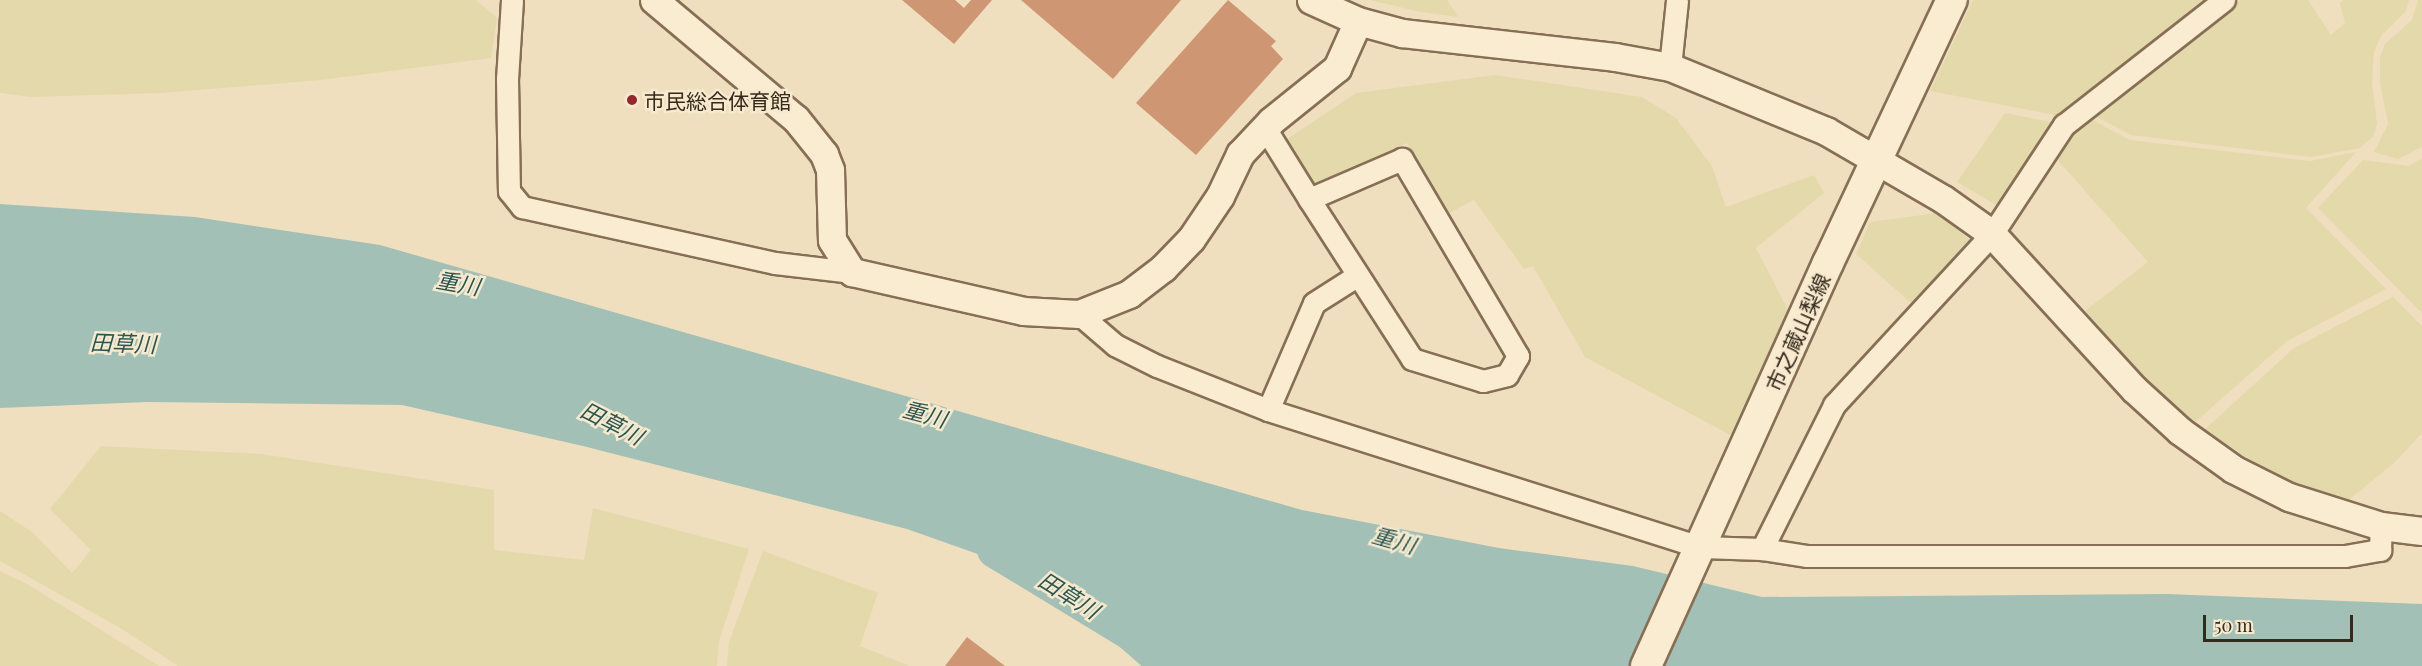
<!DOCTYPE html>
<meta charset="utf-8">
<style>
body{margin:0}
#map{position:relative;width:2422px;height:666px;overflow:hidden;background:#efdfbe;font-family:"Playfair Display","Noto Sans JP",serif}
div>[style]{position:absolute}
.farmland>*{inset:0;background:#e4d9ab}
.water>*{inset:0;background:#a2c0b6}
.river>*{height:36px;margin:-18px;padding:0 18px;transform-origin:18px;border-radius:18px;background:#a2c0b6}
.building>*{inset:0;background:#ce9673}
.roads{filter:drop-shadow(2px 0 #876f56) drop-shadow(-2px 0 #876f56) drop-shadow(0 2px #876f56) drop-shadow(0 -2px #876f56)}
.minor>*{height:21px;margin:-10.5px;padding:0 10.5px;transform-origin:10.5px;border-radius:10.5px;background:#faecd1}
.tertiary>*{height:27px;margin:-13.5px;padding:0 13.5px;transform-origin:13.5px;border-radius:13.5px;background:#faecd1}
.secondary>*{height:30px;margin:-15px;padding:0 15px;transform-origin:15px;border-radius:15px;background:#faecd1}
.dots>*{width:16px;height:16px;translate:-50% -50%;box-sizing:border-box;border:3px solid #f6e9ce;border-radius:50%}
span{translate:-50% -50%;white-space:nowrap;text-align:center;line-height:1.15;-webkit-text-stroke:5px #f6e9ce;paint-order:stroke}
.poi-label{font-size:21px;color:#36281b}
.left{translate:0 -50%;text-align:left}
.street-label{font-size:21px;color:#36281b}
.water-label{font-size:22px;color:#2a5652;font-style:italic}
.scale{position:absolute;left:2203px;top:615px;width:150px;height:27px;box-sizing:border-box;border:3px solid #36281b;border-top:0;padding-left:8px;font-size:18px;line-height:21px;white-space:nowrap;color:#36281b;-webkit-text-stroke:4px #f6e9ce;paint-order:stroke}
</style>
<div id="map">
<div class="farmland">
<i style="clip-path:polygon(0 0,476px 0,497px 18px,491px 58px,321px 80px,161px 93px,31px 97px,0 93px)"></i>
<i style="clip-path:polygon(1370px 0,1447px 0,1458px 17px,1421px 12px)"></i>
<i style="clip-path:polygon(1973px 0,2208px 0,2060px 116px,1930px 91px)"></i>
<i style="clip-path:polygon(2240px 0,2308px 0,2331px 35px,2345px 23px,2340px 3px,2344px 0,2409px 0,2406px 11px,2381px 36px,2374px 52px,2372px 82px,2377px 124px,2373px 137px,2360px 148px,2311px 157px,2131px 135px,2093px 115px,2165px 54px)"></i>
<i style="clip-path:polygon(2418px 0,2422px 0,2422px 147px,2398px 159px,2374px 152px,2388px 124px,2380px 83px,2380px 57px,2385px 44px,2412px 20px)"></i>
<i style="clip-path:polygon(1495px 75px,1642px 97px,1676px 118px,1712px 166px,1726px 207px,1814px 175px,1824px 193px,1756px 248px,1790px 314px,1734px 437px,1585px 357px,1533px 266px,1524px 269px,1474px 200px,1449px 213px,1407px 143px,1314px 183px,1287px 139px,1356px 93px)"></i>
<i style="clip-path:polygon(2005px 113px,2056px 123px,2003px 209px,1957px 182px)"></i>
<i style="clip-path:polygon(2089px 118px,2130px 140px,2310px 161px,2356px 152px,2306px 208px,2386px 289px,2287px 341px,2194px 423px,2140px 376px,2085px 311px,2148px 262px,2055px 157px,2063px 140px)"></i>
<i style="clip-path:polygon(2422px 158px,2422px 313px,2318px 208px,2363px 160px,2409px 166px)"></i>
<i style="clip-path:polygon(1938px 213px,1976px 245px,1913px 305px,1856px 254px,1870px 222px)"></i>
<i style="clip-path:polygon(2393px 297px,2422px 326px,2422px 433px,2395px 462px,2345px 503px,2284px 481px,2204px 430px,2294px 348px)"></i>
<i style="clip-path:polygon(101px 446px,262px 454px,494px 490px,494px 550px,584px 560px,593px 508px,749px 549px,719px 641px,717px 666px,178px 666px,122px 629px,0 561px,0 511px,32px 532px,72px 573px,91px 550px,50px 509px)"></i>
<i style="clip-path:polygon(763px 551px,878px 593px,860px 646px,910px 666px,727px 666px,729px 642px)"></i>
<i style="clip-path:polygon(0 571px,29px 585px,159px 666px,0 666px)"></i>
</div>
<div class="water">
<i style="clip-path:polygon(0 204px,195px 217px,380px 245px,1302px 510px,1499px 548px,1633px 566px,1762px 597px,2167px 594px,2422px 604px,2422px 666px,1152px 666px,1091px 594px,907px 529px,583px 446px,402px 405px,148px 402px,0 408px)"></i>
</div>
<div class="river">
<i style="left:995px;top:550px;width:158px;rotate:31.3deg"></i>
<i style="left:1130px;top:632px;width:52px;rotate:41.1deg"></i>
</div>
<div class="building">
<i style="clip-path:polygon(902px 0,955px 0,964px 8px,971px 0,992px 0,954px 44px)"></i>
<i style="clip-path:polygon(1021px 0,1181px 0,1113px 79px)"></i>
<i style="clip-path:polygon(1228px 0,1276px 41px,1271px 46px,1283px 59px,1196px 155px,1136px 103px)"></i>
<i style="clip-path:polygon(967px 637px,1005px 666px,945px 666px)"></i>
</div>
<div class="roads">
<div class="minor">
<i style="left:512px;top:0;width:79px;rotate:93.6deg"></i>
<i style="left:507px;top:79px;width:112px;rotate:89deg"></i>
<i style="left:509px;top:191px;width:21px;rotate:51deg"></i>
<i style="left:522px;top:207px;width:259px;rotate:12.5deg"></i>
<i style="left:775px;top:263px;width:78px;rotate:6.7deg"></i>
<i style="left:1670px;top:67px;width:67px;rotate:-84deg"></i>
<i style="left:1265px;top:128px;width:84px;rotate:58.2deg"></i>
<i style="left:1309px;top:199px;width:190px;rotate:57.2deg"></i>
<i style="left:1412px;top:359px;width:74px;rotate:17.2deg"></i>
<i style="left:1483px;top:381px;width:25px;rotate:-14deg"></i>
<i style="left:1507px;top:375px;width:22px;rotate:-60deg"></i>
<i style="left:1518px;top:356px;width:229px;rotate:-120.5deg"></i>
<i style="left:1402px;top:159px;width:101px;rotate:156.7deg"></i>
<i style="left:1079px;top:314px;width:48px;rotate:40.7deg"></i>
<i style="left:1115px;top:345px;width:47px;rotate:26.6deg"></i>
<i style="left:1157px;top:366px;width:119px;rotate:21.6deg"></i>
<i style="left:1268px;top:410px;width:454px;rotate:17.6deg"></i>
<i style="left:1701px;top:547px;width:61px;rotate:1.9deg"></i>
<i style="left:1762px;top:549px;width:46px;rotate:8.8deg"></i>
<i style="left:1807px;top:556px;width:538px"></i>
<i style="left:2345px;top:556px;width:36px;rotate:-10deg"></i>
<i style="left:2380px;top:550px;width:24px;rotate:-88deg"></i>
<i style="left:1268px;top:410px;width:116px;rotate:-66.7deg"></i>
<i style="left:1314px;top:303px;width:52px;rotate:-32.5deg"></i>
<i style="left:1762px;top:549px;width:161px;rotate:-63.4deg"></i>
<i style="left:1834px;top:405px;width:233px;rotate:-47.3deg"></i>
<i style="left:1992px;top:234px;width:131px;rotate:-56.6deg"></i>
<i style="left:2064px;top:125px;width:203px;rotate:-38deg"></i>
</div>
<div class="tertiary">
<i style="left:654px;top:0;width:185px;rotate:40deg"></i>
<i style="left:796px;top:119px;width:45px;rotate:51.3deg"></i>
<i style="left:824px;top:154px;width:17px;rotate:69deg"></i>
<i style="left:830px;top:170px;width:70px;rotate:88.4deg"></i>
<i style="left:832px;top:240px;width:38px;rotate:58deg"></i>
<i style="left:852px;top:272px;width:175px;rotate:12.8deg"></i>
<i style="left:1023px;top:311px;width:56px;rotate:3.1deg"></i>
<i style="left:1079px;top:314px;width:54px;rotate:-21.8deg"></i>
<i style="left:1129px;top:294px;width:43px;rotate:-37.4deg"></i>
<i style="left:1163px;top:268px;width:40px;rotate:-46deg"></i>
<i style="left:1191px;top:239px;width:52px;rotate:-56deg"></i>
<i style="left:1220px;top:196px;width:47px;rotate:-64.5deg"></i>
<i style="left:1240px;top:154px;width:45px;rotate:-46.8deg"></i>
<i style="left:1271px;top:121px;width:85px;rotate:-38.8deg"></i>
<i style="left:1337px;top:68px;width:51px;rotate:-65.9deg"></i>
<i style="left:1311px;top:0;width:51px;rotate:24.1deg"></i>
<i style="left:1358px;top:21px;width:46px;rotate:15.3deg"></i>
<i style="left:1402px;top:33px;width:214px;rotate:6.4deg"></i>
<i style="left:1615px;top:57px;width:56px;rotate:10.3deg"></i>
<i style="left:1670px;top:67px;width:169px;rotate:22.3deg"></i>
<i style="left:1826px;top:131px;width:135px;rotate:30.2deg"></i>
<i style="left:1943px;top:199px;width:60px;rotate:35.5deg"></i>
<i style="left:1992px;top:234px;width:210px;rotate:47.5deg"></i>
<i style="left:2134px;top:389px;width:62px;rotate:42.4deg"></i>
<i style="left:2180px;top:431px;width:65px;rotate:35.6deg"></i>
<i style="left:2233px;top:469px;width:63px;rotate:26.6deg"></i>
<i style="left:2289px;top:497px;width:96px;rotate:17.5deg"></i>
<i style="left:2381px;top:526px;width:41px;rotate:7deg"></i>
</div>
<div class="secondary">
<i style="left:1646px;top:666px;width:442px;rotate:-65.7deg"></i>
<i style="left:1828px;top:263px;width:291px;rotate:-64.8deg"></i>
</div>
</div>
<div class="dots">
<i style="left:632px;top:100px;background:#982529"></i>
</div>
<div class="poi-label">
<span class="left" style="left:644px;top:100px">市民総合体育館</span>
</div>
<div class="street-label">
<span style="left:1797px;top:332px;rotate:-66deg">市之蔵山梨線</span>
</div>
<div class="water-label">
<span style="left:458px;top:283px;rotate:10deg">重川</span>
<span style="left:123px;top:343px;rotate:2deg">田草川</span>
<span style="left:925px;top:414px;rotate:15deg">重川</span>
<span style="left:612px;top:423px;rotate:27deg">田草川</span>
<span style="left:1394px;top:540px;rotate:16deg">重川</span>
<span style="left:1069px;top:595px;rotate:32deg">田草川</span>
</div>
<div class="scale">50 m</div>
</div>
